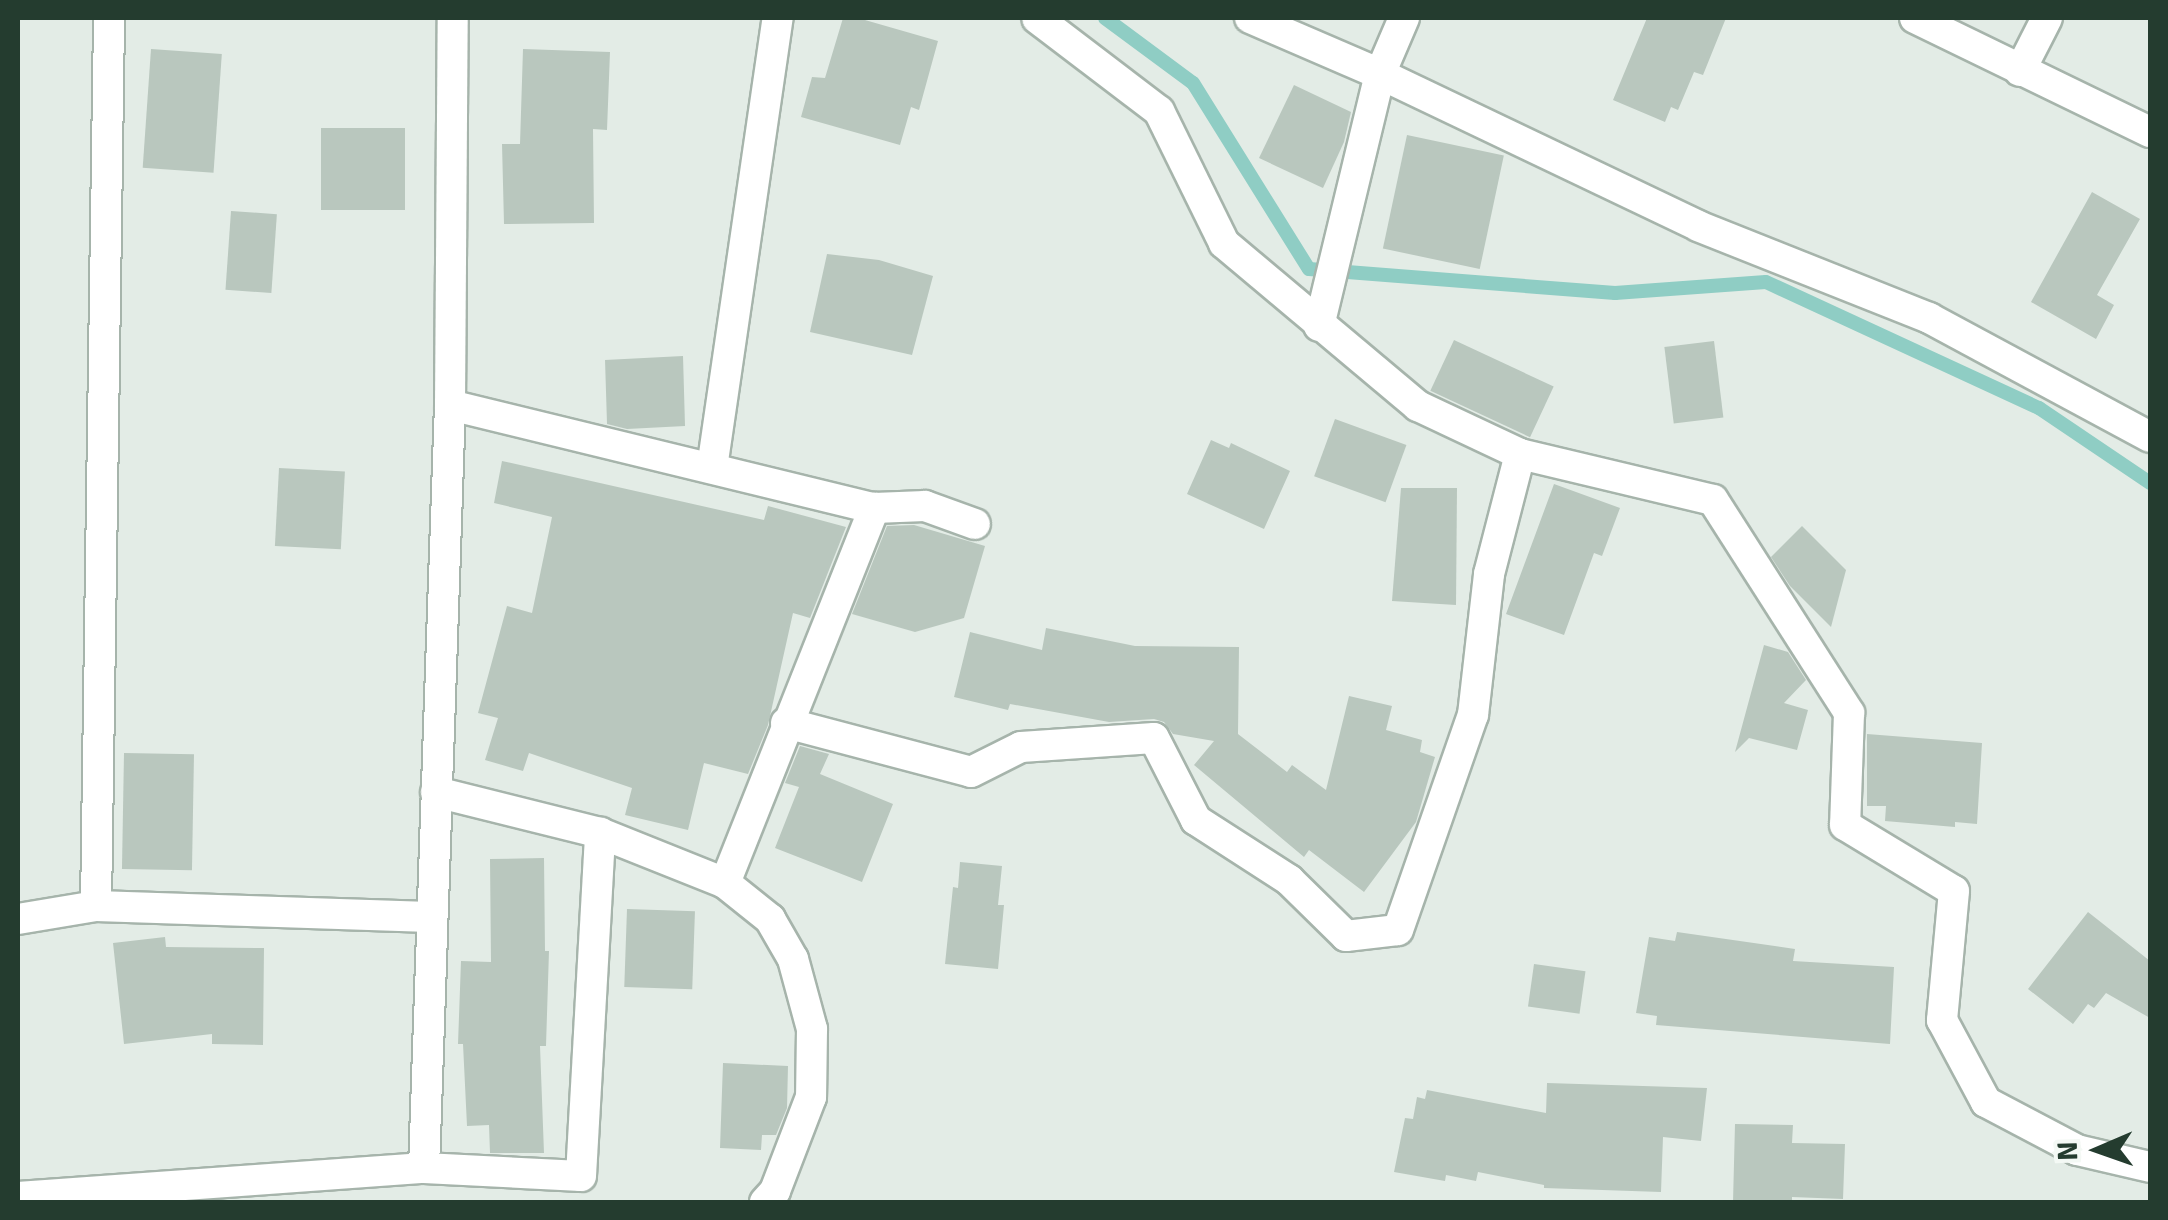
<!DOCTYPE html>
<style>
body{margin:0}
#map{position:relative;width:2168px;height:1220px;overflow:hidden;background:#e3ece6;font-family:Signika,sans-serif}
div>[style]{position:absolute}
.stream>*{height:14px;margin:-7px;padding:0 7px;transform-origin:7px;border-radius:7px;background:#8fcdc4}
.building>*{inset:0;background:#b9c7be;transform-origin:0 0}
.roads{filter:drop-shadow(2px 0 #a6b4ab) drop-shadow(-2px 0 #a6b4ab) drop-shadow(0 2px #a6b4ab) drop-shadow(0 -2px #a6b4ab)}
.street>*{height:30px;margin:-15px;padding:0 15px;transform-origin:15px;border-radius:15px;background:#fff}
span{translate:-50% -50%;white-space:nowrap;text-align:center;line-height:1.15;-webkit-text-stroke:8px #f4f9f5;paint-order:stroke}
.frame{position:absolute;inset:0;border:20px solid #243c2f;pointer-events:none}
.north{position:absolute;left:2048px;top:1100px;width:100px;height:100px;-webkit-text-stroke:8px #f4f9f5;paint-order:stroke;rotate:268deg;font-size:28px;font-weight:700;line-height:40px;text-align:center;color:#243c2f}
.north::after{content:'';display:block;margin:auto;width:35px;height:45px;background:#243c2f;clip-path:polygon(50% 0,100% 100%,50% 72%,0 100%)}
</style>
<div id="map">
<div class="stream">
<i style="left:1105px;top:18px;width:109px;rotate:36.5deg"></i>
<i style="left:1193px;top:83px;width:219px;rotate:58.1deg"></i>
<i style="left:1309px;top:269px;width:307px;rotate:4.5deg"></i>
<i style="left:1615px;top:293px;width:151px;rotate:-4.2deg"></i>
<i style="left:1766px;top:282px;width:301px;rotate:24.8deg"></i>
<i style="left:2039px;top:408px;width:134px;rotate:34deg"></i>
</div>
<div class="building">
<i style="clip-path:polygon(843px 18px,858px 18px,938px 41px,919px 110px,911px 107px,900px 145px,801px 117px,812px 77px,825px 78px)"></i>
<i style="clip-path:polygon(1647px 18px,1726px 18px,1703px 75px,1694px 72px,1678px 110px,1671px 107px,1665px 122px,1613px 100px)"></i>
<i style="left:151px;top:49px;width:71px;height:119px;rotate:4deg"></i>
<i style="clip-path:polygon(523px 49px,610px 52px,607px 130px,593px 129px,594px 223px,504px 224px,502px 144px,520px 144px)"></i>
<i style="clip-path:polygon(1294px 85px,1351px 112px,1344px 142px,1323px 188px,1259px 158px)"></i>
<i style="left:321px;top:128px;width:84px;height:82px"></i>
<i style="left:1407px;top:135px;width:99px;height:116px;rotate:12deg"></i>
<i style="clip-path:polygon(2092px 192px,2140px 219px,2097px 295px,2114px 305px,2096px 339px,2031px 302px)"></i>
<i style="left:231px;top:211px;width:46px;height:79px;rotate:4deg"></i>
<i style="clip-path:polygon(827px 254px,879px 260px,933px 276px,912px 355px,810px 332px)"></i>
<i style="left:1454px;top:340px;width:110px;height:56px;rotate:25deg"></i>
<i style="left:1714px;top:341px;width:77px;height:50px;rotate:83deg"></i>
<i style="clip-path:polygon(683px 356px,685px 426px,627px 429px,607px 424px,605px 360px)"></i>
<i style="left:1335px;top:419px;width:76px;height:61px;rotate:20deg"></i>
<i style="clip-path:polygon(1211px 440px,1229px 448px,1231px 443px,1290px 471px,1264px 529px,1187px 494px)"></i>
<i style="clip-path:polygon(502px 461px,764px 520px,768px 506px,846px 527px,810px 618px,793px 613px,768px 725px,748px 774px,704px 763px,688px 830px,625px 815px,632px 788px,529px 753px,523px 771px,485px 760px,498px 718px,478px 713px,507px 606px,532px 613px,552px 517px,494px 503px)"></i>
<i style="left:279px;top:468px;width:66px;height:78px;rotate:3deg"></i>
<i style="clip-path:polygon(1554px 484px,1620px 508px,1602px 556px,1594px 553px,1564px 635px,1506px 614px)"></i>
<i style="clip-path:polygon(1401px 488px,1457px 488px,1456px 605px,1392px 601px)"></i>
<i style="clip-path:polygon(914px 525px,985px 546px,964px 618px,915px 632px,852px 614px,887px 526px)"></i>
<i style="clip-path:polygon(1802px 526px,1846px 570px,1831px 627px,1790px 586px,1771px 557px)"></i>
<i style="clip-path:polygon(1046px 628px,1135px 646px,1239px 647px,1238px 734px,1287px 772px,1292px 765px,1326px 790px,1349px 696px,1392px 706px,1386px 730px,1422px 740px,1420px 752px,1435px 757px,1416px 822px,1364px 892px,1309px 850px,1304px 857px,1194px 765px,1214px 741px,1173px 734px,1164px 722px,1154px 719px,1109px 722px,1010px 704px,1008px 710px,954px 697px,970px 632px,1042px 650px)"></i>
<i style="clip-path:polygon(1764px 645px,1788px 652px,1806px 680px,1784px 703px,1808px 710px,1797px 750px,1749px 738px,1735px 752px)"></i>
<i style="clip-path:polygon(1867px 734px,1982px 743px,1977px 824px,1955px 822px,1955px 827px,1885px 821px,1886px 806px,1867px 806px)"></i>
<i style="clip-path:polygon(800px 746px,829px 754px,820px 774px,893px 804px,862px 882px,775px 848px,799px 787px,785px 783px)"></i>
<i style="left:124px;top:753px;width:70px;height:116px;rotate:1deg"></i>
<i style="clip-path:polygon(544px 858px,545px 951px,549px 951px,546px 1046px,540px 1046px,544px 1153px,490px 1153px,489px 1125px,467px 1126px,463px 1044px,458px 1044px,461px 961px,491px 962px,490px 859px)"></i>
<i style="clip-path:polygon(960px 862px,1002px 866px,998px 905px,1004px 905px,998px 969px,945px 964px,953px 887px,958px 888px)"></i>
<i style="left:627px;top:909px;width:68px;height:78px;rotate:2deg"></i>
<i style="clip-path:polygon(2088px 912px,2150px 961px,2150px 1018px,2106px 993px,2094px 1008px,2088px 1004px,2073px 1024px,2028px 989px)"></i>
<i style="clip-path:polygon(1677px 932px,1795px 949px,1793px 961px,1894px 967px,1890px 1044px,1656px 1025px,1657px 1016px,1636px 1013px,1649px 937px,1675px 941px)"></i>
<i style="clip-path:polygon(165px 937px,166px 947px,264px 948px,263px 1045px,212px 1044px,212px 1034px,124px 1044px,113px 943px)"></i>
<i style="left:1534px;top:964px;width:52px;height:43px;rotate:8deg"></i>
<i style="clip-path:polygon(723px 1063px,788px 1066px,787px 1108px,776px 1135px,762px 1135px,761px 1150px,720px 1148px)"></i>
<i style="clip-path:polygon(1547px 1083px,1707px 1088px,1701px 1141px,1663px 1137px,1661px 1192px,1544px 1188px,1544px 1185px,1478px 1172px,1476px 1181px,1446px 1175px,1445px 1181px,1394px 1172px,1405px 1118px,1413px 1119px,1417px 1097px,1425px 1099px,1427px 1090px,1546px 1113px)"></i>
<i style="clip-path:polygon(1735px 1124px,1793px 1125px,1792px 1143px,1845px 1144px,1843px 1199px,1792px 1197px,1792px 1202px,1733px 1202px)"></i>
</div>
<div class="roads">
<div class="street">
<i style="left:1250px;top:18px;width:142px;rotate:23.3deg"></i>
<i style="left:1380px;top:74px;width:352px;rotate:25.5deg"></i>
<i style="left:1698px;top:226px;width:249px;rotate:21.7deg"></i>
<i style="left:1929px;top:318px;width:251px;rotate:28.3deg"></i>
<i style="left:1915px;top:18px;width:261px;rotate:25.9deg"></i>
<i style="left:2020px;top:71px;width:59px;rotate:-63deg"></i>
<i style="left:1319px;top:326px;width:259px;rotate:-76.4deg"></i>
<i style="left:1380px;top:74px;width:61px;rotate:-66.8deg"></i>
<i style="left:450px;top:405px;width:436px;rotate:13.7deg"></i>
<i style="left:874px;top:508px;width:51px;rotate:-2.2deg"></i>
<i style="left:925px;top:506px;width:53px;rotate:19.8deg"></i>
<i style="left:1520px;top:454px;width:198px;rotate:13.4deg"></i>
<i style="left:1713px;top:500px;width:253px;rotate:57.4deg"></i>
<i style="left:1849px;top:713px;width:112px;rotate:92deg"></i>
<i style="left:1845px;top:825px;width:127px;rotate:31.2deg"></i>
<i style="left:1954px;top:891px;width:130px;rotate:95.3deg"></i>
<i style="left:1942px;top:1020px;width:93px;rotate:61.8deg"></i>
<i style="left:1986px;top:1102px;width:103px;rotate:27.8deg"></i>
<i style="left:2077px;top:1150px;width:75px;rotate:13.1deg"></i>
<i style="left:712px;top:468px;width:455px;rotate:-81.7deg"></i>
<i style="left:786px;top:723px;width:191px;rotate:14.8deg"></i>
<i style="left:971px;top:772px;width:56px;rotate:-26.6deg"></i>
<i style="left:1021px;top:747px;width:133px;rotate:-3.9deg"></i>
<i style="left:1154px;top:738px;width:92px;rotate:62.9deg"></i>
<i style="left:1196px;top:820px;width:111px;rotate:32.8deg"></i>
<i style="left:1289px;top:880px;width:80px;rotate:44.5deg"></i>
<i style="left:1346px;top:936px;width:52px;rotate:-6.6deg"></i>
<i style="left:1398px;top:930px;width:228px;rotate:-70.8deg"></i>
<i style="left:1473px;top:715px;width:142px;rotate:-83.5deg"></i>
<i style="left:1489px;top:574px;width:124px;rotate:-75.5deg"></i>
<i style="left:1520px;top:454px;width:113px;rotate:-154.8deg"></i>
<i style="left:1418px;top:406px;width:253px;rotate:-140deg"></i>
<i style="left:1224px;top:243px;width:147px;rotate:-116.2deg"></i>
<i style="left:1159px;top:111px;width:153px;rotate:-142.7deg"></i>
<i style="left:436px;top:792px;width:169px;rotate:14deg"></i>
<i style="left:600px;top:833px;width:135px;rotate:21.8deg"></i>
<i style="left:725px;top:883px;width:58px;rotate:38.7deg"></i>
<i style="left:770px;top:919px;width:46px;rotate:60.1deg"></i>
<i style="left:793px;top:959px;width:73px;rotate:74.8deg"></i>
<i style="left:812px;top:1029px;width:68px;rotate:90.8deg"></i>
<i style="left:811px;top:1097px;width:101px;rotate:111deg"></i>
<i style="left:775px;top:1191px;width:15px;rotate:132deg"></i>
<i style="left:725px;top:883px;width:404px;rotate:-68.3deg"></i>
<i style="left:96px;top:906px;width:888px;rotate:-89.16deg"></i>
<i style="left:18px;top:919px;width:79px;rotate:-9.5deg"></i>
<i style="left:96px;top:906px;width:334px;rotate:1.9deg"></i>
<i style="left:424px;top:1168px;width:763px;rotate:-88.05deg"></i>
<i style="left:450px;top:405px;width:387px;rotate:-89.6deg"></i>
<i style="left:18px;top:1197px;width:407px;rotate:-4.1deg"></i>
<i style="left:424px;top:1168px;width:157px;rotate:2.9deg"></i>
<i style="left:581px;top:1176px;width:344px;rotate:-86.8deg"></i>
</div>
</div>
<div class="frame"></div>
<div class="north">N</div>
</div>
